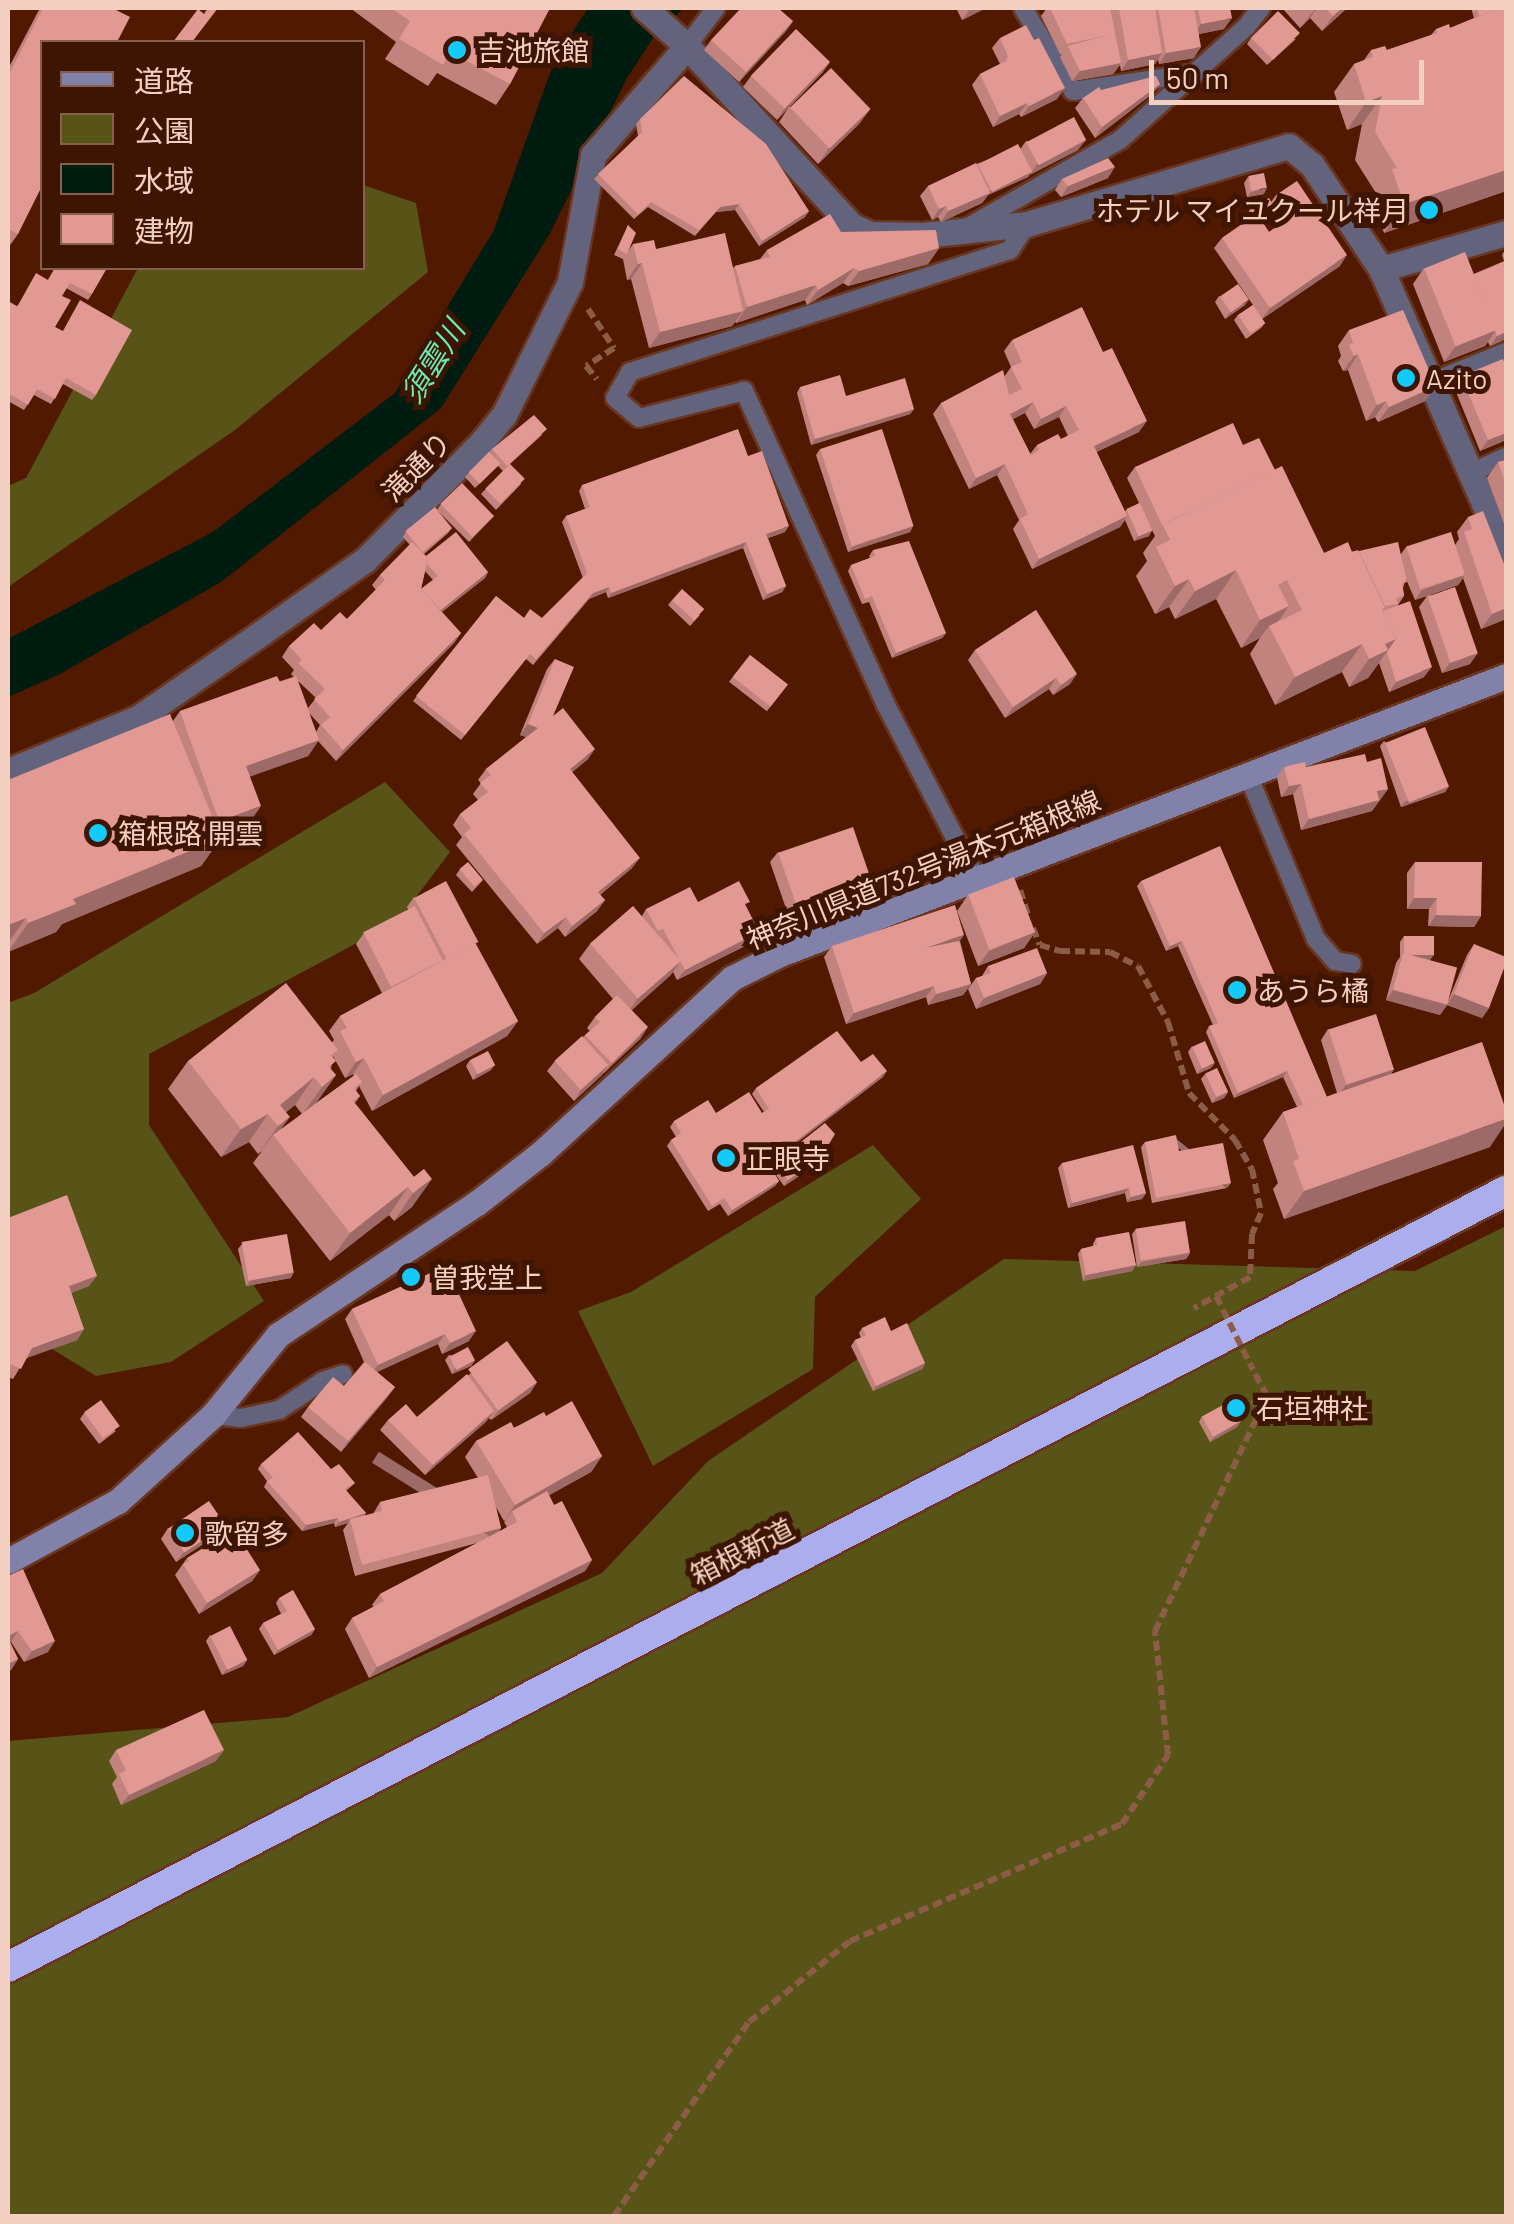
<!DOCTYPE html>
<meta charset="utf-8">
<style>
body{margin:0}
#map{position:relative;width:1514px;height:2224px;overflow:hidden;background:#501900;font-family:Barlow,"Noto Sans JP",sans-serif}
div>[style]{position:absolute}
.green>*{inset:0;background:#585316}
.water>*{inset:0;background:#001c11}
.path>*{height:6px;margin-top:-3px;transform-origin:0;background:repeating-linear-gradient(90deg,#8c5c47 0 10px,transparent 0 15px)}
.roads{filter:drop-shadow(2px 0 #6a361f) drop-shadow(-2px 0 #6a361f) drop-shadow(0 2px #6a361f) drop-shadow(0 -2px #6a361f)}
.lane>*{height:18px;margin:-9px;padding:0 9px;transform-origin:9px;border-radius:9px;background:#63637d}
.street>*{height:25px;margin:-12.5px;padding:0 12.5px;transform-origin:12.5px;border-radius:12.5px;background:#63637d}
.secondary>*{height:25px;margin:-12.5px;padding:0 12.5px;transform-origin:12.5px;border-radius:12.5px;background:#8181aa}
.highway>*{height:30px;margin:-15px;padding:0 15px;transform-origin:15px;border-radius:15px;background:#acadec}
.path-bridge>*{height:6px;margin-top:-3px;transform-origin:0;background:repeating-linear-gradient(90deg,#8c5c47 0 10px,transparent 0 15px)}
.wall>*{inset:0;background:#c2837e;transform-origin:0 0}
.shaded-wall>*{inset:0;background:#9e6a67;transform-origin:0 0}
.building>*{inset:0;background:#e29893;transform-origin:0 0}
.dots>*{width:28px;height:28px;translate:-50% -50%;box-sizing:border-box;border:5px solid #3e1502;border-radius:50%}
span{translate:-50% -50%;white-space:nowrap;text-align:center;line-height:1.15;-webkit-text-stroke:10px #3e1502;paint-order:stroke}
.poi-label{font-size:28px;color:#f3d0c1}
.left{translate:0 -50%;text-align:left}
.right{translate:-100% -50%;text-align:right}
.street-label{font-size:28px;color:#f3d0c1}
.water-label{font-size:30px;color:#69ecb7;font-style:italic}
.frame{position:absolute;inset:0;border:10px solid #f3d0c1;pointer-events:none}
.legend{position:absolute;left:40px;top:40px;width:325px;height:230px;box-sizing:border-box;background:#3e1502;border:2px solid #86604e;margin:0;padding:12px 18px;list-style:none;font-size:30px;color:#f3d0c1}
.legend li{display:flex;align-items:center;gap:20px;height:50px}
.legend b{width:50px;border:2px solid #86604e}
.scale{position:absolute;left:1149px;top:60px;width:275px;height:45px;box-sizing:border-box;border:5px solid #f3d0c1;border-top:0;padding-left:12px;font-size:30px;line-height:35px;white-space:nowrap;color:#f3d0c1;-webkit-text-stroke:8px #3e1502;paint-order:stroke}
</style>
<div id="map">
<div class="green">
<i style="clip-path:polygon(363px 185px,416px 203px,428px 272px,235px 430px,8px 587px,8px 486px,26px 478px,138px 268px,362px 268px)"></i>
<i style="clip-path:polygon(385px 782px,450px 852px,398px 921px,149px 1054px,149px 1125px,264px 1301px,171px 1362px,96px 1376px,8px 1322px,8px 1003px,34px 993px)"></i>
<i style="clip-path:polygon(873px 1145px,921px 1199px,815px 1297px,813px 1369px,653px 1466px,578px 1311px,631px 1292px)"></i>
<i style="clip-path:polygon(1506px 1226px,1506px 2216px,8px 2216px,8px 1741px,288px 1717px,602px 1573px,708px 1461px,1004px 1259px,1415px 1271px)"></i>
</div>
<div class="water">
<i style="clip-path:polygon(588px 8px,684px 8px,655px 35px,627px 78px,549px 235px,441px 408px,221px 582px,60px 674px,8px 697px,8px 639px,213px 532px,395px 393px,494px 230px,555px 59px)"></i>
</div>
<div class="path">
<i style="left:588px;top:309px;width:47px;rotate:56.3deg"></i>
<i style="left:614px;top:348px;width:33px;rotate:147deg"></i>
<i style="left:586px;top:366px;width:17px;rotate:50deg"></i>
<i style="left:1020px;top:890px;width:28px;rotate:72deg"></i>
<i style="left:1033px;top:928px;width:18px;rotate:68deg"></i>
<i style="left:1040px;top:945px;width:21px;rotate:17deg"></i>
<i style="left:1060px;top:951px;width:50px;rotate:1.1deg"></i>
<i style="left:1110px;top:952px;width:31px;rotate:27deg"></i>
<i style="left:1138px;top:966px;width:64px;rotate:61.8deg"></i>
<i style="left:1168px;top:1022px;width:74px;rotate:73.5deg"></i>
<i style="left:1189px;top:1093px;width:66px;rotate:45.6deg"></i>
<i style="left:1235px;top:1140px;width:34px;rotate:60deg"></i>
<i style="left:1252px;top:1169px;width:45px;rotate:78.4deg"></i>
<i style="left:1261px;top:1213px;width:23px;rotate:113deg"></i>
<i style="left:1252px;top:1234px;width:43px;rotate:92.7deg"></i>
<i style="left:1250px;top:1277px;width:64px;rotate:151deg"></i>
<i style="left:1238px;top:1411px;width:33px;rotate:-27deg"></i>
<i style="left:1267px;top:1396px;width:34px;rotate:-118deg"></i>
<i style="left:614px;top:2216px;width:236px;rotate:-55.2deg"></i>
<i style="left:749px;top:2022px;width:129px;rotate:-38.7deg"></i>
<i style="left:850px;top:1941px;width:296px;rotate:-23.3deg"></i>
<i style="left:1122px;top:1824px;width:83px;rotate:-56.3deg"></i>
<i style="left:1168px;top:1755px;width:125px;rotate:-96deg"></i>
<i style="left:1155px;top:1631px;width:260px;rotate:-64.5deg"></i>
</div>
<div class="roads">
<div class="lane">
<i style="left:1023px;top:8px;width:97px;rotate:58.9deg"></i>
<i style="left:1073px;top:91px;width:124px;rotate:-8.3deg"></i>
<i style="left:687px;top:46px;width:48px;rotate:-52.7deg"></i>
<i style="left:968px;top:227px;width:175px;rotate:-29.8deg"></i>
<i style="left:1120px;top:140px;width:169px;rotate:-41.9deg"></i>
<i style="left:1246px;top:27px;width:24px;rotate:-52deg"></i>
<i style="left:1431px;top:382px;width:81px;rotate:-21.8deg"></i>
<i style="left:1471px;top:473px;width:38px;rotate:-25deg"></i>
<i style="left:1248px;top:775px;width:178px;rotate:67.5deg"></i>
<i style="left:1316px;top:939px;width:29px;rotate:49deg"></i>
<i style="left:1335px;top:961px;width:17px;rotate:10deg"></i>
<i style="left:976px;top:878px;width:195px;rotate:-117.5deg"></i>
<i style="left:886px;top:705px;width:345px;rotate:-114.3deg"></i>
<i style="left:744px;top:391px;width:108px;rotate:165.6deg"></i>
<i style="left:639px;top:418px;width:31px;rotate:-140deg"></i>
<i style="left:615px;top:398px;width:30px;rotate:-60deg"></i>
<i style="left:630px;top:372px;width:399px;rotate:-17.8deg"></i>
<i style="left:1010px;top:250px;width:31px;rotate:-57deg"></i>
<i style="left:213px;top:1415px;width:28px;rotate:6deg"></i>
<i style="left:241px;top:1418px;width:39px;rotate:-12deg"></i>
<i style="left:279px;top:1410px;width:53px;rotate:-33.4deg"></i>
<i style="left:323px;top:1381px;width:21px;rotate:-19deg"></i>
</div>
<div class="street">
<i style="left:644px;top:8px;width:57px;rotate:41.5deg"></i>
<i style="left:687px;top:46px;width:244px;rotate:47.5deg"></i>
<i style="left:852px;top:226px;width:20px;rotate:24deg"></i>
<i style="left:870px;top:234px;width:53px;rotate:1.1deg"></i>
<i style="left:923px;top:235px;width:105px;rotate:-6deg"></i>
<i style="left:1027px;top:224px;width:273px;rotate:-16.6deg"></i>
<i style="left:1289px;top:146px;width:30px;rotate:40deg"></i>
<i style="left:1312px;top:165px;width:125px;rotate:56.4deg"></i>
<i style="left:1381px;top:269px;width:311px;rotate:66.3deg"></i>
<i style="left:1381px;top:269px;width:130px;rotate:-16.1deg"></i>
<i style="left:8px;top:771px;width:140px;rotate:-22.2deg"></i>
<i style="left:138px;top:718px;width:150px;rotate:-34.6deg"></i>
<i style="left:261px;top:633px;width:127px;rotate:-35.1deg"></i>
<i style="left:365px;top:560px;width:165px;rotate:-45.2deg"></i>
<i style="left:481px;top:443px;width:36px;rotate:-51deg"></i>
<i style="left:504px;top:415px;width:148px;rotate:-63.6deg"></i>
<i style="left:570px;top:282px;width:129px;rotate:-79.7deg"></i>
<i style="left:593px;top:155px;width:144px;rotate:-49.2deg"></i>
</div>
<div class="secondary">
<i style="left:8px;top:1561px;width:125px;rotate:-28.6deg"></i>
<i style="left:118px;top:1501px;width:128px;rotate:-42.2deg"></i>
<i style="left:213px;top:1415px;width:103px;rotate:-50.9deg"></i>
<i style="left:278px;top:1335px;width:239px;rotate:-33.6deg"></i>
<i style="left:477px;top:1203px;width:80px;rotate:-37.9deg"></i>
<i style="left:540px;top:1154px;width:260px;rotate:-42.5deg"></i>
<i style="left:732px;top:978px;width:54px;rotate:-26.6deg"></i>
<i style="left:780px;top:954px;width:777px;rotate:-20.95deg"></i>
</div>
<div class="highway">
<i style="left:8px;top:1967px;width:1687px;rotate:-27.39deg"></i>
</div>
</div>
<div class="path-bridge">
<i style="left:1216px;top:1296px;width:78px;rotate:63.4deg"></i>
</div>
<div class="wall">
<i style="clip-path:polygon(40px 8px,112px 8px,18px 234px,8px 248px,8px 69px)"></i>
<i style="clip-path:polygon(350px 8px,550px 8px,510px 84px,496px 105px,437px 73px,428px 86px,385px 59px,396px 42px)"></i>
<i style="clip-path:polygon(956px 8px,986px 8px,962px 20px)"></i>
<i style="clip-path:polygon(1047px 8px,1230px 8px,1224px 29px,1199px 34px,1194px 58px,1159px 64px,1158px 59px,1155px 64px,1121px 71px,1120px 65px,1113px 74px,1072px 81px,1060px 57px,1062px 54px,1060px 54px,1041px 16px)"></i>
<i style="clip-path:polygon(1284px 8px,1347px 8px,1322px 31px,1310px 18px,1300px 28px,1283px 9px)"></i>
<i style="clip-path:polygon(1471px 8px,1506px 8px,1506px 191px,1384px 233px,1372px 198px,1376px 193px,1355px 160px,1362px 124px,1347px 130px,1334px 92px,1354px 64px,1364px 60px,1371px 50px,1387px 50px,1431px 35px,1436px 29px,1450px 28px,1474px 18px)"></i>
<i style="clip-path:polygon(793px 21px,786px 31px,739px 82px,704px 50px,711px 40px)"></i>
<i style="clip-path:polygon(1000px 38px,1057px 99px,1021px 117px,1019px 114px,993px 127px,972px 85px,980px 74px,1000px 64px,992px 48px)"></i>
<i style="clip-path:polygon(1251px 38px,1296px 39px,1267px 65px,1247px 44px)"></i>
<i style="clip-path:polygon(830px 62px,822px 73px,777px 120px,743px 87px,751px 76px)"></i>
<i style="clip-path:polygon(1160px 84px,1152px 94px,1095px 138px,1075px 108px,1083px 98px,1101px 90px)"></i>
<i style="clip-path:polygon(789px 107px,870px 109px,859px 124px,818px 164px,779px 122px)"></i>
<i style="clip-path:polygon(640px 119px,809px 211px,805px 217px,759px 246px,735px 210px,716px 212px,695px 236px,648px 207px,634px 219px,594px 179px,638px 136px,636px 124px)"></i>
<i style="clip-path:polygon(1026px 141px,1078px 150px,1030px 174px,1028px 177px,988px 195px,982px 203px,941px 222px,938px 217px,932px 220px,920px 196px,928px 186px,976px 164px,1021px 148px)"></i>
<i style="clip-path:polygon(1248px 177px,1264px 194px,1247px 197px,1244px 183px)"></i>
<i style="clip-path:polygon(1108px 178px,1061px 197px,1055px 190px,1062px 179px)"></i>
<i style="clip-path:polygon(evenodd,1276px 195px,1340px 266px,1262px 319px,1265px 323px,1261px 328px,1246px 339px,1234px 320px,1238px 315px,1253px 305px,1214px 248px,1222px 238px,1249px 219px,1247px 215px,1250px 209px,1271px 202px,1276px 195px,1275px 215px,1281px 224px,1269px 232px,1263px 223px,1275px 215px)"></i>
<i style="clip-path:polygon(628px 225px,628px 251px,633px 244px,733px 268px,735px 266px,760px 259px,767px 250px,841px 232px,939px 248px,928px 264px,848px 286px,843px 283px,807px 305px,805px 300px,736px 323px,735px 322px,732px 326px,649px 348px,631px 279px,627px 280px,623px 259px,614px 255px)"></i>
<i style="clip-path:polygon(1506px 248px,1506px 339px,1490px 346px,1488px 342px,1485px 346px,1444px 362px,1413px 284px,1424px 268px,1474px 274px,1504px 261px,1502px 255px)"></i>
<i style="clip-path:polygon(55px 268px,92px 294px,88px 300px,66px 288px,62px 296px,55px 327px,96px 395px,92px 400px,63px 384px,51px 404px,34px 395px,24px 410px,8px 401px,8px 301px,17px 306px,48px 280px)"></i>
<i style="clip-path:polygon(1219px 296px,1245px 305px,1225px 319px,1215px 302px)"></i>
<i style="clip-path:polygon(1349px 330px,1436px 386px,1425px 401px,1378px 422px,1375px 417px,1366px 421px,1348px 370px,1343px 371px,1338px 361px,1341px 356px,1338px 346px)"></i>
<i style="clip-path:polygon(evenodd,1012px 340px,1139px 432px,1096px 452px,1125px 511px,1139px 503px,1127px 478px,1135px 467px,1243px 445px,1275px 470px,1324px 553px,1359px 551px,1401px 554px,1406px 547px,1455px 545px,1459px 539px,1457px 532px,1468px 517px,1506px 569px,1506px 619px,1481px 629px,1463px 578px,1458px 585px,1430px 595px,1470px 664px,1442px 673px,1419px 607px,1427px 596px,1415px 600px,1406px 579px,1403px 588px,1404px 596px,1398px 605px,1424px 677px,1389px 692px,1379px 663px,1368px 678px,1349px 687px,1342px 672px,1275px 705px,1250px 654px,1260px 638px,1241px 648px,1216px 599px,1175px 619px,1169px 607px,1155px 614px,1136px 576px,1147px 561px,1143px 553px,1155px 536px,1152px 530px,1149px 536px,1134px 541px,1125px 520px,1120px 527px,1032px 569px,1013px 529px,1019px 520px,997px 475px,969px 489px,933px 414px,941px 403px,1004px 377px,1011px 367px,1004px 351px,1012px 340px,1025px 413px,1034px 429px,1059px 417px,1068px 436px,1061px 439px,1037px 445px,1030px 454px,1013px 419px,1025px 413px)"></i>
<i style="clip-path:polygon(1506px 358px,1506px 440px,1480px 451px,1454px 387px,1461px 376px,1504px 362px)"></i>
<i style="clip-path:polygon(800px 387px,846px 396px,914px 409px,910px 414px,811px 445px,797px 393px)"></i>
<i style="clip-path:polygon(543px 434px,510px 464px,521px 484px,496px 510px,481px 494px,503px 471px,498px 466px,475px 488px,465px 477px,492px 449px)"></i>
<i style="clip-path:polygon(820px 449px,913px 526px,910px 532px,848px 552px,816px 455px)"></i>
<i style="clip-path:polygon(748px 456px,785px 532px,768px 538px,786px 586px,782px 592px,763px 600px,743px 548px,608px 598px,606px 592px,589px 599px,533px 665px,526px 659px,461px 740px,413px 701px,496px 596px,524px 618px,542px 618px,583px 578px,562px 522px,566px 516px,585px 509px,579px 491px,582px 485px)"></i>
<i style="clip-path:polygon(1506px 460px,1506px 529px,1487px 478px,1498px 462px)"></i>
<i style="clip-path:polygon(441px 504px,494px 516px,469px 542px,437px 510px)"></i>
<i style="clip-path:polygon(evenodd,452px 528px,448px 533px,424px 554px,426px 556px,488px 572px,485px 578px,442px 612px,461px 633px,454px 643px,336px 761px,318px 741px,308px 756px,250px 776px,250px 822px,219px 833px,221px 838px,201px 866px,62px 924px,56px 932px,8px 952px,8px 780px,173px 721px,180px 711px,294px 677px,291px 674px,294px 670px,282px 657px,289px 646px,347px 619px,376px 590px,372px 585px,380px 575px,410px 545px,403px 537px,406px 532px,452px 528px,425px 571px,433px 580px,421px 589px,425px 571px,452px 528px,298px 681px,316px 698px,308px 708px,298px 681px,452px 528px,309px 713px,320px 725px,316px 732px,309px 713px)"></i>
<i style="clip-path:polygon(873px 550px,946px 633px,942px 638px,892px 658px,869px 602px,862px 604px,848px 571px,851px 565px,870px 558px,869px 556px)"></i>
<i style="clip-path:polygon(672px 600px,700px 615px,690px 626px,668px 605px)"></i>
<i style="clip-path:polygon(1036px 610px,1070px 684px,1053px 695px,1049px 689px,1005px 718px,968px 660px,975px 650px)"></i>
<i style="left:750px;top:655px;width:48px;height:34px;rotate:38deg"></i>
<i style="clip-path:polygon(555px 659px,553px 716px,588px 759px,572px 772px,632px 868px,600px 895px,605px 900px,597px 911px,565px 937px,558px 928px,537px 944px,456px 845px,462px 837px,453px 825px,460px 814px,478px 800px,473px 794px,481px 783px,478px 780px,486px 769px,526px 737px,520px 735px,547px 669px)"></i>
<i style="clip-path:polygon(1384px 741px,1449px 786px,1445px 792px,1401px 807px,1380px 746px)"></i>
<i style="clip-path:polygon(1367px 762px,1388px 789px,1372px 811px,1301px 830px,1293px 794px,1281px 797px,1277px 777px,1284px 767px,1306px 767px)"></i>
<i style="clip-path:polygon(778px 852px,867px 901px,792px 926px,770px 862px)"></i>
<i style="clip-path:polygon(1415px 862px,1481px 916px,1474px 927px,1428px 926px,1429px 909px,1407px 909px,1407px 873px)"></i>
<i style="clip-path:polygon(460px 869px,483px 880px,472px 892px,456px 875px)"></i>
<i style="clip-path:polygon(1141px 881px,1327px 1097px,1337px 1093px,1321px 1040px,1328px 1029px,1394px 1069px,1391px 1074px,1490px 1147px,1284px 1219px,1273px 1189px,1278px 1183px,1263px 1140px,1283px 1112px,1297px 1107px,1283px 1077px,1234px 1098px,1206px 1032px,1209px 1026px,1213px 1025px,1178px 946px,1166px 951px,1137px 886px)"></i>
<i style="clip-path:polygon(968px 895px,1035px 932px,1024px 948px,978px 966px,957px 911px)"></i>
<i style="clip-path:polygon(evenodd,414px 897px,476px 944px,518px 1021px,507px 1036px,372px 1111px,359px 1086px,356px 1091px,360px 1096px,355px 1103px,414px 1177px,424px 1169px,412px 1207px,394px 1221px,389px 1215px,330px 1261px,253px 1163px,262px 1151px,258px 1154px,249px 1142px,221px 1157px,168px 1089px,188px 1061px,332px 1042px,334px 1040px,329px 1031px,340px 1016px,382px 993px,356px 944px,364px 933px,408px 910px,407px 907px,414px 897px,333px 1056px,345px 1078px,353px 1074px,354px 1076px,316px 1103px,336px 1075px,331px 1069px,333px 1056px,414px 897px,295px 1105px,302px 1114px,281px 1130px,286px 1112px,295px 1105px)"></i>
<i style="clip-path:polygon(698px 902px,746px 907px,759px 932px,751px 943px,677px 980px,673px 972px,632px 1010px,641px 1038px,574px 1101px,547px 1071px,555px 1061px,590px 1031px,587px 1028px,595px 1017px,613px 999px,579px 959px,590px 944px,642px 916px,646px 909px)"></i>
<i style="clip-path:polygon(1404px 936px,1430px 960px,1448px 1001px,1467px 955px,1474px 944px,1489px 1008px,1482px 1018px,1447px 1005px,1440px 1015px,1386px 1000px,1396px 963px,1400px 957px,1400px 942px)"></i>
<i style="clip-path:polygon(960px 941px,971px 984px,963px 995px,928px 1005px,926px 997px,846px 1024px,824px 957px,832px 946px)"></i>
<i style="clip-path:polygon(988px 966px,1047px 973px,1040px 984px,976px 1009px,968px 989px,976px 978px,982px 976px)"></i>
<i style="clip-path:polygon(1192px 1046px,1211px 1068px,1197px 1074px,1188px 1052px)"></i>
<i style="clip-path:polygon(470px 1060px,491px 1070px,473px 1080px,466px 1066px)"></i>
<i style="clip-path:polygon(861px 1062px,883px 1077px,787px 1150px,816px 1165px,784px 1186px,774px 1172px,779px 1181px,775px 1186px,728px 1216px,720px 1204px,708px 1211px,667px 1146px,671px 1140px,676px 1137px,670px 1127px,674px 1121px,716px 1113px,762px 1113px,764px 1112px,752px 1094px,756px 1088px)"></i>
<i style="clip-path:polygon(1205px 1074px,1228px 1092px,1224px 1098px,1212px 1103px,1201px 1079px)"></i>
<i style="clip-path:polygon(1145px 1142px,1179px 1151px,1227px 1188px,1152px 1203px,1141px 1147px)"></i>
<i style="clip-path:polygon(1062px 1163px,1146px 1193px,1142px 1199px,1127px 1202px,1125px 1193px,1068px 1208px,1058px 1168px)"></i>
<i style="clip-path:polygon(8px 1218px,89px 1286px,71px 1293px,84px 1329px,77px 1340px,26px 1358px,13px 1379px,8px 1377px)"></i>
<i style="clip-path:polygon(1136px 1229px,1190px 1253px,1186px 1259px,1137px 1267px,1132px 1234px)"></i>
<i style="clip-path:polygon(1096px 1238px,1136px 1265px,1132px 1271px,1083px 1281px,1078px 1254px,1081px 1249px,1093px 1246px,1093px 1244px)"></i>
<i style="clip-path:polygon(242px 1244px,291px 1278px,246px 1286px,238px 1249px)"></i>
<i style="clip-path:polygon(446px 1266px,469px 1341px,442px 1354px,438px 1344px,377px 1372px,395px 1387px,341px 1452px,301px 1417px,308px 1407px,344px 1386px,364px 1362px,345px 1319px,352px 1309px)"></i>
<i style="clip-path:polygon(862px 1328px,891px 1331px,925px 1363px,922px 1369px,873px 1391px,851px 1346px,855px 1340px,861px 1338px,859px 1333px)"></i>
<i style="clip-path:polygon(449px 1355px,475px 1360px,471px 1366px,452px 1374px,445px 1360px)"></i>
<i style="clip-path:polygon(471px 1373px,537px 1382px,530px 1393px,491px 1420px,489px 1418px,425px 1475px,380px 1430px,388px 1420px,417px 1417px)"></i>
<i style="clip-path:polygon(84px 1413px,116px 1431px,99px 1444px,80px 1419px)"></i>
<i style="clip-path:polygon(evenodd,546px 1416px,602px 1456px,591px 1472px,549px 1495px,554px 1505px,592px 1560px,585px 1571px,369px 1678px,345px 1629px,352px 1618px,374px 1607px,372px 1605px,380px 1594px,477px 1543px,355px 1576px,343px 1530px,348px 1523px,335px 1527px,334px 1523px,302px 1531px,264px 1487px,267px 1481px,258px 1469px,261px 1464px,331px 1469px,355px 1483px,346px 1491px,366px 1513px,364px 1516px,373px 1514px,380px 1502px,478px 1478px,465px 1457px,476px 1441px,546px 1416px,496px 1507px,504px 1521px,506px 1520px,504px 1522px,507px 1527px,499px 1532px,501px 1528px,496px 1507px)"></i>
<i style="clip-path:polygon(1202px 1416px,1241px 1421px,1237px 1427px,1210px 1442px,1199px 1422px)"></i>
<i style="clip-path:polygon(225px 1525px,217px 1535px,176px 1562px,161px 1539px,168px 1528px)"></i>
<i style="clip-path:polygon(187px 1558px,260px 1570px,252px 1581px,199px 1614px,175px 1575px)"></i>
<i style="clip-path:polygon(8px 1576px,48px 1652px,24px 1662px,11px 1642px,10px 1642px,18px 1659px,11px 1670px,8px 1671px)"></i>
<i style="clip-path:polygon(279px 1598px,315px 1629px,311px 1635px,274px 1655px,259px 1629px,263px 1623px,281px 1614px,276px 1603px)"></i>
<i style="clip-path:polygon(210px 1635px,247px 1660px,243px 1666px,222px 1675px,206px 1641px)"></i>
<i style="clip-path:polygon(116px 1750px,216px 1761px,121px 1805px,112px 1784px,117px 1777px,109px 1761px)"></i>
</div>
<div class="shaded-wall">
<i style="clip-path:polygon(972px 8px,986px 8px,962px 20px,970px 9px)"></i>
<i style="clip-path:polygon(1316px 8px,1317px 8px,1310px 18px,1300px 28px)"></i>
<i style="clip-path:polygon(1342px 8px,1347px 8px,1322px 31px,1333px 16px)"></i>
<i style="clip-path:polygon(1232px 18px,1224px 29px,1193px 35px,1201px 24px)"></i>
<i style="clip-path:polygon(793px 21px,786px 31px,739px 82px,746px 72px)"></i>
<i style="clip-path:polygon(1201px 47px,1194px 58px,1159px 64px,1166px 53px)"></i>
<i style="clip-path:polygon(1162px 53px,1155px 64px,1121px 71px,1128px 60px)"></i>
<i style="clip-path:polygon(830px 62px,822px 73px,777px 120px,784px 109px)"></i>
<i style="clip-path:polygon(1121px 63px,1113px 74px,1072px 81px,1080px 71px)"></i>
<i style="clip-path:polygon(1160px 84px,1152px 94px,1095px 138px,1102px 127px)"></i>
<i style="clip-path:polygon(1065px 88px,1057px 99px,1021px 117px,1029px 106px)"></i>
<i style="clip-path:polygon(1382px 96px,1362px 124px,1347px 130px,1366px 102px)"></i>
<i style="clip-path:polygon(1027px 103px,1019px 114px,993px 127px,1000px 116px)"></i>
<i style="clip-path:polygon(870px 109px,859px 124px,818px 164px,829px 148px)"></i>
<i style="clip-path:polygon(1086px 140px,1078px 150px,1030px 175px,1037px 164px)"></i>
<i style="clip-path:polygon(1115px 167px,1108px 178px,1061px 197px,1068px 186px)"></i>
<i style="clip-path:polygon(1506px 170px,1506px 191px,1384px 233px,1404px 204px)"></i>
<i style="clip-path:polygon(1032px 172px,1028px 177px,988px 195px,982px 203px,941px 222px,948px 211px)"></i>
<i style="clip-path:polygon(1267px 188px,1264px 194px,1247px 197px,1251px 192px)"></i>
<i style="clip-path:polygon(739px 204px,735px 210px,716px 212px,695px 236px,720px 207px)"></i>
<i style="clip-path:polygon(946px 206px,938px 217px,932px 220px,939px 209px)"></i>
<i style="clip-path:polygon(809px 211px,805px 217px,759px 246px,762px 241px)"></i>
<i style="clip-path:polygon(939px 248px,928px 264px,848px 286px,859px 271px)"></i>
<i style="clip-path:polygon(1347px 255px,1340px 266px,1262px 319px,1270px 308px)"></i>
<i style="clip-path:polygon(642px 263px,631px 279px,627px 280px,638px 264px)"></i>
<i style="clip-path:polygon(854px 268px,843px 283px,807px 305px,818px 290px)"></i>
<i style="clip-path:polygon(816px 285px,805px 300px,736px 323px,747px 307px)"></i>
<i style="clip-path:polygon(1249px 300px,1245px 305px,1225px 319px,1229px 313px)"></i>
<i style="clip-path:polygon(743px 311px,732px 326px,649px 348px,660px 332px)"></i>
<i style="clip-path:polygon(1496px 330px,1485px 346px,1444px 362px,1455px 347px)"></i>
<i style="clip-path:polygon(1506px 332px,1506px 339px,1490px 346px,1497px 336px)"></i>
<i style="clip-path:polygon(1358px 354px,1348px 370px,1343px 371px,1354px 356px)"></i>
<i style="clip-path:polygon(1436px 386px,1425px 401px,1378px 422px,1389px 407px)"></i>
<i style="clip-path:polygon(1386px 401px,1375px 417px,1366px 421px,1377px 405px)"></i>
<i style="clip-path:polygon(1033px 402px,1025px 413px,1002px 424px,1010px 414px)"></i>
<i style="clip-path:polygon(1066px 406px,1059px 417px,1034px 429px,1041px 419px)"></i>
<i style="clip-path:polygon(914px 409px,910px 414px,811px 445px,815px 439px)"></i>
<i style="clip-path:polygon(1147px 421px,1139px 432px,1086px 457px,1094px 446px)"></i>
<i style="clip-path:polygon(1506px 433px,1506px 440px,1480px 451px,1488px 440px)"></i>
<i style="clip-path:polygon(1005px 464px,997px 475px,969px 489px,976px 478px)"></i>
<i style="clip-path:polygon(1127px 516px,1120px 527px,1032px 569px,1039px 559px)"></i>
<i style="clip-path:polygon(789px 526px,785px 532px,763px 540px,766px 534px)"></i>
<i style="clip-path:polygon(913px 526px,910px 532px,848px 552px,852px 547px)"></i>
<i style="clip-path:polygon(1152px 530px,1149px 536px,1134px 541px,1138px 536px)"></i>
<i style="clip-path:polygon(746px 542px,743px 548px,608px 598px,611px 593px)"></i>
<i style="clip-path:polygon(1236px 570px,1216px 599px,1175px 619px,1195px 591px)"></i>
<i style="clip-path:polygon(488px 572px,485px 578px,434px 618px,438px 612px)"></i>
<i style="clip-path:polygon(1465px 575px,1458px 585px,1415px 600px,1422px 590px)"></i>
<i style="clip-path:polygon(1189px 579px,1169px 607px,1155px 614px,1175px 586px)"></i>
<i style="clip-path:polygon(786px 586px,782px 592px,763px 600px,767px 594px)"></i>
<i style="clip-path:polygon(609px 587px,606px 592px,589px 599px,533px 665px,593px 593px)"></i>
<i style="clip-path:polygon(1289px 606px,1272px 630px,1269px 626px,1260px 638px,1241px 648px,1260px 620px)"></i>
<i style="clip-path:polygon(1506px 608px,1506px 619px,1481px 629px,1492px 614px)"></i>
<i style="clip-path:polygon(461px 633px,454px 643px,336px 761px,343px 750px)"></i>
<i style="clip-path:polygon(946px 633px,942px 638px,892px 658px,896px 653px)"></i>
<i style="clip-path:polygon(1396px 639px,1368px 678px,1349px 687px,1369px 659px,1385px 644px)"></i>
<i style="clip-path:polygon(1362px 644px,1342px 672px,1275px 705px,1295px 677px)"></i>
<i style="clip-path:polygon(1478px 653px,1470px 664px,1442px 673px,1450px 663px)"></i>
<i style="clip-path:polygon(1432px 667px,1424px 677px,1389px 692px,1396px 682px)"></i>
<i style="clip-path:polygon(1077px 674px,1070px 684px,1053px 695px,1061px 685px)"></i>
<i style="clip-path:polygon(1056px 678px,1049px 689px,1005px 718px,1013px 707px)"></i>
<i style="clip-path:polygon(528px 724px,538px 728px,531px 739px,520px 735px)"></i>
<i style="clip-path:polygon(319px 740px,308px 756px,235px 782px,246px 766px)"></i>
<i style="clip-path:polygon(595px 749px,588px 759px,563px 780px,570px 769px)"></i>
<i style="clip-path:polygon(1301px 784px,1293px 794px,1281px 797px,1289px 786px)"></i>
<i style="clip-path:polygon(1449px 786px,1445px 792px,1401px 807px,1404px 802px)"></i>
<i style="clip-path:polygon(1388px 789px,1380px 799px,1370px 802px,1377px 791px)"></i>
<i style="clip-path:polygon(1379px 800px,1372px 811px,1301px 830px,1309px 819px)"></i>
<i style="clip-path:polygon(261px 806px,250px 822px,208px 837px,219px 821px)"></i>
<i style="clip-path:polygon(221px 838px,201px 866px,62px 924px,56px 932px,8px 952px,28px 923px,73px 899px)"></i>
<i style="clip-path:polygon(640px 858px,632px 868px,591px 902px,598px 892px)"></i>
<i style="clip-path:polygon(875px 891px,867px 901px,792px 926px,799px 916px)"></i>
<i style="clip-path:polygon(1414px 898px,1437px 898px,1429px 909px,1407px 909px)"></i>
<i style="clip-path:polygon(605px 900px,597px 911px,565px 937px,572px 926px)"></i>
<i style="clip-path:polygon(1436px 915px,1481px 916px,1474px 927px,1428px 926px)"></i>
<i style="clip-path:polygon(566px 917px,558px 928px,537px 944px,544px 933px)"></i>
<i style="clip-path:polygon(26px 918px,8px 943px,8px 925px)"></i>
<i style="clip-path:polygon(759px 932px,751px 943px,677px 980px,685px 970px)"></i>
<i style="clip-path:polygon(1035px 932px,1024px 948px,978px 966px,989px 951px)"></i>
<i style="clip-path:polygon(964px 935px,957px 945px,925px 948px)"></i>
<i style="clip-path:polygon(1182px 941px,1178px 946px,1166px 951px,1170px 946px)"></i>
<i style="clip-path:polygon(1404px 955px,1434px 955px,1430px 960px,1400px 961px)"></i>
<i style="clip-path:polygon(681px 961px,670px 976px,627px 1014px,638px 998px)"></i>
<i style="clip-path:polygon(1047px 973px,1040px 984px,976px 1009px,984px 998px)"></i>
<i style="clip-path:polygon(971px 984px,963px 995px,928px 1005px,936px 994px)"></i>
<i style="clip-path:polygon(934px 986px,926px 997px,846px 1024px,854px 1013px)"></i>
<i style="clip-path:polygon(1393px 990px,1447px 1005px,1454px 994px,1489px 1008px,1482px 1018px,1447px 1005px,1440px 1015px,1386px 1000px)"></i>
<i style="clip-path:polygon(518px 1021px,507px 1036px,372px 1111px,383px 1095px)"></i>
<i style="clip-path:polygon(648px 1027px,641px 1038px,604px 1073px,612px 1063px)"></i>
<i style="clip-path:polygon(364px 1058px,353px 1074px,345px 1078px,356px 1062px)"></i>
<i style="clip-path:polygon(1215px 1063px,1211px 1068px,1197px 1074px,1201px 1069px)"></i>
<i style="clip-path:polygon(495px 1065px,491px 1070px,473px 1080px,477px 1074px)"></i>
<i style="clip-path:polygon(608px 1065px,601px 1076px,574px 1101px,581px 1090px)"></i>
<i style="clip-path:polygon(1394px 1069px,1387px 1080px,1338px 1096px,1346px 1085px)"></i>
<i style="clip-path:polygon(887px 1071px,883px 1077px,782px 1154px,786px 1149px)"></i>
<i style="clip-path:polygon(1287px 1071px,1283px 1077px,1234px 1098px,1238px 1093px)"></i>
<i style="clip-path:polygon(336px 1075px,316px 1103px,302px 1115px,322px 1087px)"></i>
<i style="clip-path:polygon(314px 1077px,295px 1105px,274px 1122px,280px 1105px)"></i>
<i style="clip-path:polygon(1228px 1092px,1224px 1098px,1212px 1103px,1216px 1098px)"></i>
<i style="clip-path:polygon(268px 1114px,249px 1142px,221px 1157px,241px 1129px)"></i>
<i style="clip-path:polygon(290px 1117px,275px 1137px,273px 1135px,258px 1154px,278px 1126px)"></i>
<i style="clip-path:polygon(1506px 1119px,1506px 1123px,1490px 1147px,1284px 1219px,1304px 1191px)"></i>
<i style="clip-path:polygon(820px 1159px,816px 1165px,784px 1186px,788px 1180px)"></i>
<i style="clip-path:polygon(432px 1179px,412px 1207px,394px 1221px,413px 1193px)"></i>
<i style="clip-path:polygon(779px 1181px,775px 1186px,728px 1216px,732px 1210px)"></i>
<i style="left:1231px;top:1183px;width:6px;height:76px;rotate:129deg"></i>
<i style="clip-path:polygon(408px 1187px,389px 1215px,330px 1261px,350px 1233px)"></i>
<i style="clip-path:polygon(1129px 1188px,1125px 1193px,1068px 1208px,1072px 1203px)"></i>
<i style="clip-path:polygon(1146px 1193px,1142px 1199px,1127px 1202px,1131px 1197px)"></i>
<i style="clip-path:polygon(1190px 1253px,1186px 1259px,1137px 1267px,1141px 1262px)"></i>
<i style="clip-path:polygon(1136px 1265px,1132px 1271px,1083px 1281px,1086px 1275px)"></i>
<i style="clip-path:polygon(294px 1272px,291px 1278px,246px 1286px,250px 1281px)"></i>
<i style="clip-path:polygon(97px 1276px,89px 1286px,61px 1297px,69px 1286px)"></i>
<i style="clip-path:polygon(84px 1329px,77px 1340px,24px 1359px,32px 1348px)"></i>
<i style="clip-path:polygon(476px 1331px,469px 1341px,442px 1354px,450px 1343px)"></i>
<i style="clip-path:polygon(445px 1334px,438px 1344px,370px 1375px,378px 1365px)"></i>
<i style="clip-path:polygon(475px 1360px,471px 1366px,452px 1374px,455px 1369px)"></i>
<i style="clip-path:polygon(925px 1363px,922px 1369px,873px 1391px,876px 1386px)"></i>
<i style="clip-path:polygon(537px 1382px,530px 1393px,491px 1420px,499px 1410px)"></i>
<i style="clip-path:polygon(395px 1387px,387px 1398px,341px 1452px,348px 1441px)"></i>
<i style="clip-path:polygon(494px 1411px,486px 1422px,425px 1475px,433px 1465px)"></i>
<i style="clip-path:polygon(1241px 1421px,1237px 1427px,1210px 1442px,1214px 1437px)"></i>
<i style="clip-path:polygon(602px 1456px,591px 1472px,514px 1515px,512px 1511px,504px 1521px,515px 1505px)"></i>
<i style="clip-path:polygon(366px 1513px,362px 1518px,350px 1519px,348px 1523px,335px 1527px,339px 1522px)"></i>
<i style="clip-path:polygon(338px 1518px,334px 1523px,302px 1531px,306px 1525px)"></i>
<i style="clip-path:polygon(225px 1525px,217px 1535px,176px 1562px,184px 1552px)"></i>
<i style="left:501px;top:1528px;width:13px;height:144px;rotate:122deg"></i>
<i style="clip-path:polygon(592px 1560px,585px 1571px,369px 1678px,377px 1667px)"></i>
<i style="clip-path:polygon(260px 1570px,252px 1581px,199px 1614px,207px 1603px)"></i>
<i style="clip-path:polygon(315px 1629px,311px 1635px,274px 1655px,278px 1650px)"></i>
<i style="clip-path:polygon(18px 1631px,11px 1642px,8px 1643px,8px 1636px)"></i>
<i style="clip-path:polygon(55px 1641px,48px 1652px,24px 1662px,32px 1651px)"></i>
<i style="clip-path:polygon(18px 1659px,11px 1670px,8px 1671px,8px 1664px)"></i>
<i style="clip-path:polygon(247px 1660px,243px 1666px,222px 1675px,226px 1670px)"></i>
<i style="clip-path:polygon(224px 1750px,216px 1761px,121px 1805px,129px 1795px)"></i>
</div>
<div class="building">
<i style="clip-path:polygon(43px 8px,112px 8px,130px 17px,117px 42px,42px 42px,42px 186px,18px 234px,8px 229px,8px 76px)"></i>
<i style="clip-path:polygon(208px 8px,218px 8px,192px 42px,173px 42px,198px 9px,204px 14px)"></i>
<i style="clip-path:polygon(391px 8px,550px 8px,510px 84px,450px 52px,443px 65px,399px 39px,410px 21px)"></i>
<i style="clip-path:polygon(741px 8px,778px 8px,793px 21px,746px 72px,711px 40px)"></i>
<i style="clip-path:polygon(1050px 8px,1113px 8px,1110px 8px,1121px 63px,1080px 71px,1068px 46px,1108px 35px,1067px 44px)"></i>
<i style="clip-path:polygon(1119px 8px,1155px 8px,1162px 53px,1128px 60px)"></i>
<i style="clip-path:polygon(1158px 8px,1194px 8px,1201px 47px,1166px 53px)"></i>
<i style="clip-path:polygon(1198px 8px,1230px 8px,1232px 18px,1201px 24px)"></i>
<i style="clip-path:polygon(1325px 8px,1342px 8px,1333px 16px)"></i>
<i style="clip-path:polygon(1477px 8px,1500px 8px,1479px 16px)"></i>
<i style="clip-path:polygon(1500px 8px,1506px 8px,1506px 170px,1404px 204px,1392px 169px,1397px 168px,1375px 132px,1382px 96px,1366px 102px,1354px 64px,1373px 57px,1371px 50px,1385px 46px,1387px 50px,1437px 33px,1436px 29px,1449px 24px,1450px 28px)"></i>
<i style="left:1278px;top:11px;width:31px;height:38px;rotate:45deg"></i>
<i style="clip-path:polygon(1026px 25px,1034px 40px,1039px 38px,1065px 88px,1029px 106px,1027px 103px,1000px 116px,980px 74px,1006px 61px,1008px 56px,1000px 38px)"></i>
<i style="left:796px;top:29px;width:47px;height:65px;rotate:44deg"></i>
<i style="left:831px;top:68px;width:57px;height:57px;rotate:46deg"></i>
<i style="clip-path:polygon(684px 76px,766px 144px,809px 211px,762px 241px,739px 204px,720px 207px,699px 230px,651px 202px,638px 214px,598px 174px,642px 132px,640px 119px)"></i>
<i style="clip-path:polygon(1156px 76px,1160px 84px,1102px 127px,1083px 98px,1099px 87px,1101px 90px)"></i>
<i style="left:1074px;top:117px;width:26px;height:54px;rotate:62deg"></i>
<i style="left:1018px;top:144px;width:31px;height:45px;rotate:63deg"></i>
<i style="clip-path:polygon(1108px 158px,1115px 167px,1068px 186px,1062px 179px)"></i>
<i style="clip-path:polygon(976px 163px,990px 193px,948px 211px,946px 206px,939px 209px,928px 186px)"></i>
<i style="left:1264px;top:173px;width:15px;height:16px;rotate:79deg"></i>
<i style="clip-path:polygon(1297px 181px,1347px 255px,1270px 308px,1222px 238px,1257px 214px,1269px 232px,1291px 217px,1276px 195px)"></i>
<i style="clip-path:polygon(1269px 198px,1277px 212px,1262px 221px,1257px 214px,1254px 216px,1250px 209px)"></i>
<i style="clip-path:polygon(830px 214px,841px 232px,936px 230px,939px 248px,859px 271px,854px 268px,818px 290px,816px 285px,747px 307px,735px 266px,770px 257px,767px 250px)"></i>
<i style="clip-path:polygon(628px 225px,636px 233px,627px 254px,618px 249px)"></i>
<i style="clip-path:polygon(725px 233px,743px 311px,660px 332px,642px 263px,638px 264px,633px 244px,654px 240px,656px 249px)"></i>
<i style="left:1465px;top:252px;width:84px;height:44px;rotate:68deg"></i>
<i style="clip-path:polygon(1506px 261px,1506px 332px,1497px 336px,1474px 274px)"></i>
<i style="clip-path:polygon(55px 268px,107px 268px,92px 294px,70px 283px,62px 296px,71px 300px,55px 327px,63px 331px,80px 300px,132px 330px,96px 395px,66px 378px,55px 399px,37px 389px,28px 405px,8px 393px,8px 376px,11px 370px,8px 369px,8px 301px,17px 307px,36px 273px,48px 280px)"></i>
<i style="left:1238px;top:284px;width:19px;height:22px;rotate:55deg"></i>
<i style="left:1253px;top:305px;width:22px;height:18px;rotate:56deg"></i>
<i style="clip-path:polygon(evenodd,1082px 307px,1103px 352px,1112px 348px,1147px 421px,1094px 446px,1127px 516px,1039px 559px,1020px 519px,1028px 514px,1005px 464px,976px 478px,941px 403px,1003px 370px,1009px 395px,1022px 389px,1011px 367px,1022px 362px,1012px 340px,1082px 307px,1033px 402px,1041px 419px,1066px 406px,1079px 430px,1061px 439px,1058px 434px,1037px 445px,1039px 450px,1031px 455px,1010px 414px,1033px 402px)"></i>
<i style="clip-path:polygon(1403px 310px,1436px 386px,1389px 407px,1386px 401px,1377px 405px,1358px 354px,1354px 356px,1349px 345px,1353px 343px,1349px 330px)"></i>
<i style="clip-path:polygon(1503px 359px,1506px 368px,1506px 433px,1488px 440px,1461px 376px)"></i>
<i style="clip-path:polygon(840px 375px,846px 396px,905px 378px,914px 409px,815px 439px,800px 387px)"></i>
<i style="clip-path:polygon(534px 415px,547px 429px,507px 466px,492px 449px)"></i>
<i style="clip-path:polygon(1233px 423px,1243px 445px,1259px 438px,1275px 470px,1162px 525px,1135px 467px)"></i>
<i style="clip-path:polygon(738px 429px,748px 456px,762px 451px,789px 526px,766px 534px,786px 586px,767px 594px,746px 542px,611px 593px,609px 587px,593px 593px,536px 659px,530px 654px,465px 735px,416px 696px,496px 596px,524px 618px,530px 609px,542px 618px,587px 573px,566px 516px,590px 507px,582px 485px)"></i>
<i style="left:882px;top:429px;width:102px;height:65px;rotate:72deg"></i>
<i style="left:489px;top:452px;width:16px;height:29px;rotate:45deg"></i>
<i style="clip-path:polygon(1506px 460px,1506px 484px,1498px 462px)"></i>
<i style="left:510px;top:464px;width:21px;height:35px;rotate:45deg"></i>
<i style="clip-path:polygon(1282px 466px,1324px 553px,1348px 542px,1352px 552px,1358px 550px,1385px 608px,1382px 609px,1396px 639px,1385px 644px,1388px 650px,1369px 659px,1362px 644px,1295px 677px,1269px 626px,1302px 610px,1287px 580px,1278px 585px,1289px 606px,1260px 620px,1236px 570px,1195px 591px,1189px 579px,1175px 586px,1156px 547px,1170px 540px,1163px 525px)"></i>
<i style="left:462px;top:483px;width:46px;height:30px;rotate:46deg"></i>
<i style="left:1140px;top:503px;width:30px;height:15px;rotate:66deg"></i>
<i style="left:435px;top:507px;width:27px;height:38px;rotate:51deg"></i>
<i style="clip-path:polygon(1483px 511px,1506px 569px,1506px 608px,1492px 614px,1464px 532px,1472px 529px,1468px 517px)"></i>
<i style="clip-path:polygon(456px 532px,488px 572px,441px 610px,421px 589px,438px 576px,427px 564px,428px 558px,426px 556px)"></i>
<i style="left:1451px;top:532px;width:45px;height:47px;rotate:72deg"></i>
<i style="clip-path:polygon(909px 541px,946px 633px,896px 653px,872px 596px,865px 599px,851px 565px,875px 556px,873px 550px)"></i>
<i style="clip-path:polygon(412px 542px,428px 558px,421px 589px,461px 633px,343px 750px,321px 725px,330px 717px,314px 699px,325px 689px,298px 663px,302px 660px,289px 646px,314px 623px,321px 630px,340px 612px,347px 619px,385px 580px,380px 575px)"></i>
<i style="clip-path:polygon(1398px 542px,1407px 582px,1402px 583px,1404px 596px,1396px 598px,1398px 604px,1385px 606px,1359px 551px)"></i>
<i style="left:1455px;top:587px;width:70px;height:29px;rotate:71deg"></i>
<i style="left:682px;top:589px;width:30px;height:15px;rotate:42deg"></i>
<i style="clip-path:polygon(1410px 601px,1432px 667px,1396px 682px,1387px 652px,1396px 639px,1383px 611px)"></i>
<i style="clip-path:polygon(1036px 610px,1077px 674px,1061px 685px,1056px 678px,1013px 707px,975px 650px)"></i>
<i style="left:750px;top:655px;width:48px;height:28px;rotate:38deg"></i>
<i style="clip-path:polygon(555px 659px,574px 667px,553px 716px,563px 708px,595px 749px,570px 769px,640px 858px,598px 892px,605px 900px,572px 926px,566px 917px,544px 933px,464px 834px,471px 828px,460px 814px,488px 792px,480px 783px,491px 775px,486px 769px,538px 728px,528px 724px)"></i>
<i style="clip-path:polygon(277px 676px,280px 682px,296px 676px,319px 740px,246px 766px,261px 806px,219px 821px,180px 711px)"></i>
<i style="clip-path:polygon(170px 714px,221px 838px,73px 899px,76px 904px,28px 923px,26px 918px,8px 925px,8px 780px)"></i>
<i style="left:1425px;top:727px;width:64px;height:43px;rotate:68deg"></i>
<i style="clip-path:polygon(1365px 754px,1367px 762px,1381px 758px,1388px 789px,1377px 791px,1379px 800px,1309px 819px,1301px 784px,1289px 786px,1284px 767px,1305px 762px,1306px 767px)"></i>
<i style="left:853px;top:827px;width:68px;height:79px;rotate:71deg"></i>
<i style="clip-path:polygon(1220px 846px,1327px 1097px,1303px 1105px,1287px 1071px,1238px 1093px,1209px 1026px,1218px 1023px,1182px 941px,1170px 946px,1141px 881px)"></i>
<i style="left:468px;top:862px;width:23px;height:11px;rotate:50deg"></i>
<i style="clip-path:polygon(1415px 862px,1482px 862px,1481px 916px,1436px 915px,1437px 898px,1414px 898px)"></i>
<i style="left:1014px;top:877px;width:59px;height:49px;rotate:69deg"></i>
<i style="left:446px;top:881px;width:69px;height:36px;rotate:62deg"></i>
<i style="clip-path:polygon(739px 881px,750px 902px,745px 904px,759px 932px,685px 970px,663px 929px,658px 931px,646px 909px,690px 887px,698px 902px)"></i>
<i style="clip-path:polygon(955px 905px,964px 935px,925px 948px,959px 941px,971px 984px,936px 994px,934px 986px,854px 1013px,832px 946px)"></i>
<i style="left:415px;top:906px;width:61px;height:58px;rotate:63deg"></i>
<i style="left:633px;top:906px;width:73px;height:57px;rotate:49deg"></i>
<i style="clip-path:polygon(1404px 936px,1434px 936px,1434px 955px,1411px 955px,1404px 953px)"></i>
<i style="clip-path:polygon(475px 943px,518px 1021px,383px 1095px,364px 1058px,356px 1062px,340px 1031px,347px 1028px,340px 1016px)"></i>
<i style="clip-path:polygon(1474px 944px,1506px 957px,1506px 963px,1489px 1008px,1454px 994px)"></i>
<i style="clip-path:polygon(1037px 948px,1047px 973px,984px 998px,976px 978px,991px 973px,988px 966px)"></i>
<i style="left:1403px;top:953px;width:56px;height:38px;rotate:15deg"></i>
<i style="clip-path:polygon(286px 983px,338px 1050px,331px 1055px,336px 1061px,329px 1067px,336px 1075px,322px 1087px,314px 1077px,280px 1105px,290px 1117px,278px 1126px,268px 1114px,241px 1129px,188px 1061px)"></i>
<i style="clip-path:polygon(617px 995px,648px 1027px,612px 1063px,585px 1035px,600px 1022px,595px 1017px)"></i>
<i style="left:1376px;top:1014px;width:58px;height:50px;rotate:72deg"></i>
<i style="clip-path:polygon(837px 1031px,861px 1062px,873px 1054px,887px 1071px,786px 1149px,788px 1152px,825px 1123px,835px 1134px,820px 1159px,788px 1180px,777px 1167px,772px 1171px,779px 1181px,732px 1210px,724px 1198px,712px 1206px,671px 1140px,681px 1133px,674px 1121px,708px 1100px,716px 1113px,749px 1092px,762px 1113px,769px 1109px,756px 1088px)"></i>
<i style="left:582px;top:1036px;width:39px;height:37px;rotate:48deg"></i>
<i style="left:1205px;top:1041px;width:24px;height:14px;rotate:66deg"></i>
<i style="clip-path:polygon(1482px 1042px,1506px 1110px,1506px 1119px,1304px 1191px,1293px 1161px,1299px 1159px,1283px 1112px)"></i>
<i style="left:488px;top:1051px;width:16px;height:20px;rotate:63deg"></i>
<i style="left:1217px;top:1068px;width:26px;height:13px;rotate:65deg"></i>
<i style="clip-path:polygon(356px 1074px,362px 1082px,354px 1088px,360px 1096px,353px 1101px,414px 1177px,424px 1169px,432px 1179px,413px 1193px,408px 1187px,350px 1233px,273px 1135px)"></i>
<i style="clip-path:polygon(1176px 1135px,1179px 1151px,1223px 1143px,1231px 1183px,1156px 1198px,1145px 1142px)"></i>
<i style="clip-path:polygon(1133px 1145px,1146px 1193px,1131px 1197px,1129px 1188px,1072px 1203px,1062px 1163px)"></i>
<i style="clip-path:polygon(67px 1195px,97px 1276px,69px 1286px,84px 1329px,32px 1348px,21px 1369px,8px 1363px,8px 1218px)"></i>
<i style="left:1185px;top:1221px;width:32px;height:50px;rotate:81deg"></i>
<i style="clip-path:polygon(1129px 1232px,1136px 1265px,1086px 1275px,1081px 1249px,1097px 1245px,1096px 1238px)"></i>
<i style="left:287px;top:1234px;width:39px;height:46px;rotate:80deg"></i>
<i style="clip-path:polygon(446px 1266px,476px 1331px,450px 1343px,445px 1334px,378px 1365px,352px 1309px)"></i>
<i style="clip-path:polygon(885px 1317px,891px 1331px,907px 1323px,925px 1363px,876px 1386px,855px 1340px,866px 1335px,862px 1328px)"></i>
<i style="left:507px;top:1341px;width:51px;height:48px;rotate:54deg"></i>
<i style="left:468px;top:1347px;width:15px;height:21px;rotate:62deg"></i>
<i style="clip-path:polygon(365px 1362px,395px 1387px,348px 1441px,308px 1407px,333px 1377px,344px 1386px)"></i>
<i style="clip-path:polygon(467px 1374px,494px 1411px,433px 1465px,388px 1420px,406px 1404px,417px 1417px)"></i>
<i style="left:101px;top:1400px;width:32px;height:21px;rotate:54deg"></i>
<i style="clip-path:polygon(572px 1401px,602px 1456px,515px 1505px,476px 1441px,511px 1422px,514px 1428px,544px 1412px,546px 1416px)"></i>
<i style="left:1230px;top:1401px;width:23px;height:32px;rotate:61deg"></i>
<i style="clip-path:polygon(298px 1432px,331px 1469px,339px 1464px,355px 1483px,345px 1489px,366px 1513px,339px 1522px,338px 1518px,306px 1525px,267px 1481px,273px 1478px,261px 1464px)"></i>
<i style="clip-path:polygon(488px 1475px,501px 1528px,362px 1565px,350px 1519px,382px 1511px,380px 1502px)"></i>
<i style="clip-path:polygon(547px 1491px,554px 1505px,562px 1501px,592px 1560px,377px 1667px,352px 1618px,384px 1601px,380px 1594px,517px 1522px,512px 1511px)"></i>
<i style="left:209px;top:1501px;width:29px;height:49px;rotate:56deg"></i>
<i style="clip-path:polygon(234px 1529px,260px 1570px,207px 1603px,183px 1564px,189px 1561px,187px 1558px)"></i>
<i style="clip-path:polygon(23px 1569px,55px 1641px,32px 1651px,18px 1631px,8px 1636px,8px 1576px)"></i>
<i style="clip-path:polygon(293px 1590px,315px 1629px,278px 1650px,263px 1623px,287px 1611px,279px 1598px)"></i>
<i style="left:230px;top:1626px;width:38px;height:22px;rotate:63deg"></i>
<i style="clip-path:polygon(8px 1638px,18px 1659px,8px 1664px)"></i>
<i style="clip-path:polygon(204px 1710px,224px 1750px,129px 1795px,119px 1774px,126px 1770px,116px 1750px)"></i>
</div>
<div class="dots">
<i style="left:457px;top:50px;background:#14cafb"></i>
<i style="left:1429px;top:210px;background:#14cafb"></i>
<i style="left:1406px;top:378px;background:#14cafb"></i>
<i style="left:98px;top:833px;background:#14cafb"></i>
<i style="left:1237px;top:990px;background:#14cafb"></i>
<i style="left:726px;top:1158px;background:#14cafb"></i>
<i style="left:411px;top:1277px;background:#14cafb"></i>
<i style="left:1236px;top:1408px;background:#14cafb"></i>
<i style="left:185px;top:1533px;background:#14cafb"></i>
</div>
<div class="poi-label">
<span class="left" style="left:477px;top:50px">吉池旅館</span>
<span class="right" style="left:1409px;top:210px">ホテル マイユクール祥月</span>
<span class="left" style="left:1426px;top:378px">Azito</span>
<span class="left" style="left:118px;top:833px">箱根路 開雲</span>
<span class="left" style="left:1257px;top:990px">あうら橘</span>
<span class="left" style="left:746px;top:1158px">正眼寺</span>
<span class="left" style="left:431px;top:1277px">曽我堂上</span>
<span class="left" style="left:1256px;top:1408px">石垣神社</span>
<span class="left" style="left:205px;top:1533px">歌留多</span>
</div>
<div class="street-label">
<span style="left:416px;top:466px;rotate:-45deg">滝通り</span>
<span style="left:923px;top:869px;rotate:-22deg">神奈川県道732号湯本元箱根線</span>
<span style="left:742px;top:1551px;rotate:-27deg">箱根新道</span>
</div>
<div class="water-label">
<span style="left:432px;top:361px;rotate:-58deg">須雲川</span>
</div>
<div class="frame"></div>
<ul class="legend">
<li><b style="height:12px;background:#8181aa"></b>道路</li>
<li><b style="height:28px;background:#585316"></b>公園</li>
<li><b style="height:28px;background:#001c11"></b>水域</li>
<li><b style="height:28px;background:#e29893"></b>建物</li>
</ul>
<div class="scale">50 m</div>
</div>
